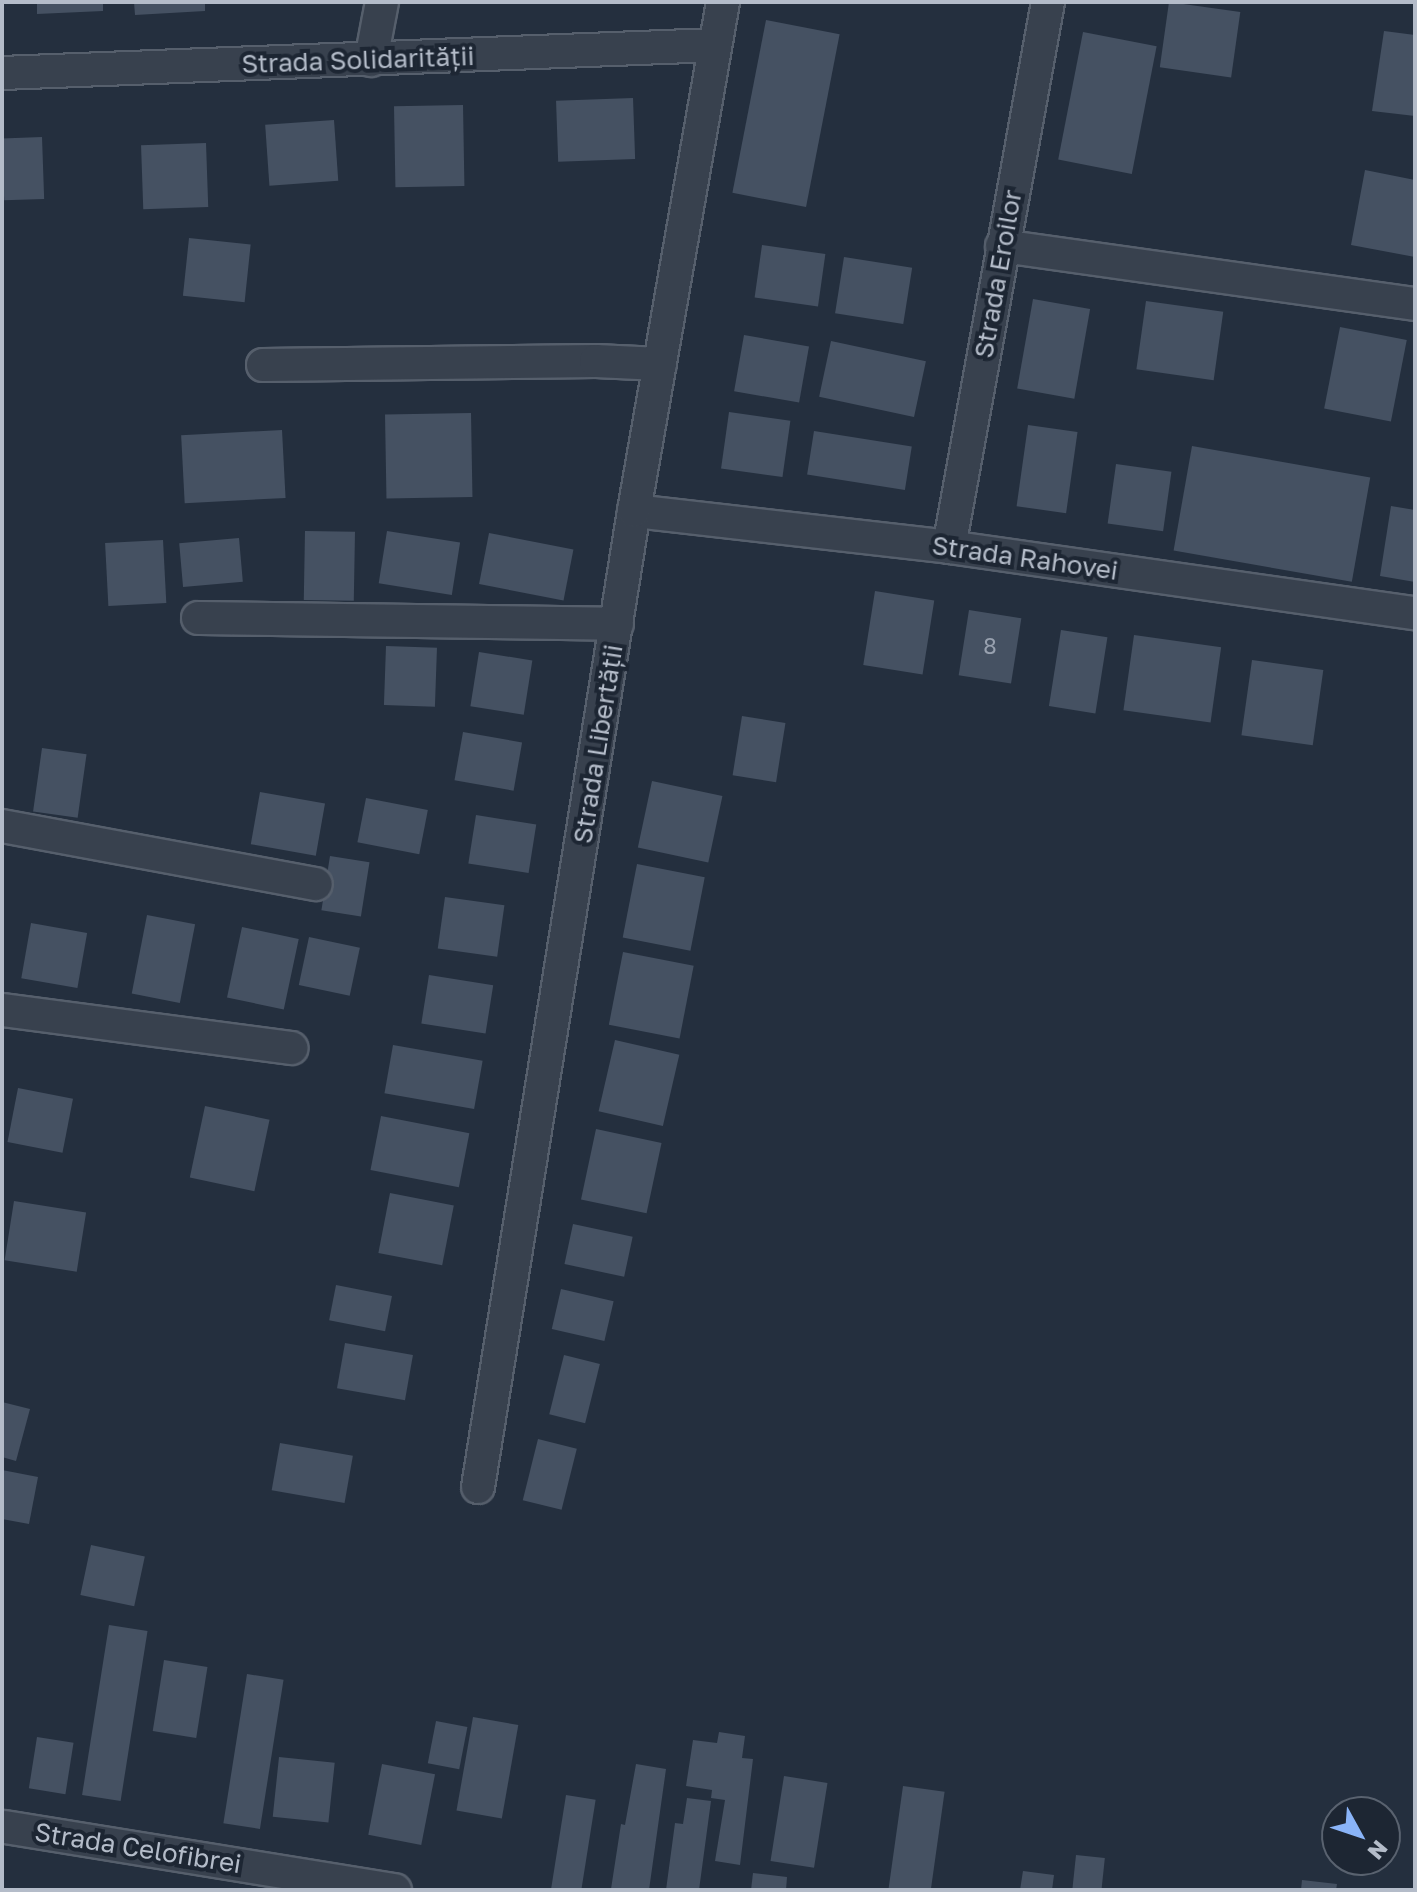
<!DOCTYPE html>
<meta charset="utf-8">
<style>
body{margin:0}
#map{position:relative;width:1417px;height:1892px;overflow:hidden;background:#242f3e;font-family:"Golos Text",sans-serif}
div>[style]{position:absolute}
.building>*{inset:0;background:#455162;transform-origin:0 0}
.roads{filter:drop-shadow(2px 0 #565f6c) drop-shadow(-2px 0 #565f6c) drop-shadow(0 2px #565f6c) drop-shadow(0 -2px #565f6c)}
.minor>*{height:32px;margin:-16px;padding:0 16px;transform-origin:16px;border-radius:16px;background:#38414e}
span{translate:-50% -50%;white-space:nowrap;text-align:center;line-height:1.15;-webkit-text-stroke:8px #1d2633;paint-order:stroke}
.number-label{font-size:22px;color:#98a1af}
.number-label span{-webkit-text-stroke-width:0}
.street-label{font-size:26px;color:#b4bcc9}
.frame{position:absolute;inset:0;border:4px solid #b4bcc9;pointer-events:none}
.north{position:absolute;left:1321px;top:1796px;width:80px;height:80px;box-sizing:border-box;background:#1d2633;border:2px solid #59626f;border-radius:50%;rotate:130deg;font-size:22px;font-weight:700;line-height:32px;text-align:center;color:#b4bcc9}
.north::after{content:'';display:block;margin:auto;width:28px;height:36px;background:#8ab4f8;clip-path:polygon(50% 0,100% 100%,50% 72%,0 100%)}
</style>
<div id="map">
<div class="building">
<i style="clip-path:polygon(37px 2px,103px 2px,103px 11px,37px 14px)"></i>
<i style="clip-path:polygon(134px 2px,205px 2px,205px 11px,135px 15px)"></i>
<i style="left:1169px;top:2px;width:72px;height:66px;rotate:8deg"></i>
<i style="left:766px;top:20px;width:75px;height:176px;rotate:11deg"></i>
<i style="clip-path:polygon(1384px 31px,1415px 35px,1415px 116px,1372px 111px)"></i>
<i style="left:1083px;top:32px;width:75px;height:130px;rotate:11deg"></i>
<i style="left:633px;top:98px;width:61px;height:77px;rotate:88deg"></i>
<i style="left:463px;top:105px;width:81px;height:69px;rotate:89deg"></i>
<i style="left:334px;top:120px;width:61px;height:69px;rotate:86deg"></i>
<i style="left:42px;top:137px;width:62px;height:40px;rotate:88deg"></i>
<i style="left:206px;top:143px;width:64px;height:65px;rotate:88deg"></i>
<i style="clip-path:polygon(1365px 170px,1415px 180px,1415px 257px,1351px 245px)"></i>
<i style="left:189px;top:238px;width:62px;height:58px;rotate:6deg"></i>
<i style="left:762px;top:245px;width:64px;height:53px;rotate:8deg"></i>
<i style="left:844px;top:257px;width:69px;height:57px;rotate:9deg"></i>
<i style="left:1033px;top:299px;width:58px;height:91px;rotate:10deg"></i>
<i style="left:1146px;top:301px;width:78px;height:69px;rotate:8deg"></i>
<i style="left:1340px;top:327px;width:68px;height:83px;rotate:11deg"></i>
<i style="left:744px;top:335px;width:66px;height:57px;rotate:10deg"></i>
<i style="left:831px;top:341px;width:97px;height:57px;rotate:12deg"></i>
<i style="left:729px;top:412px;width:62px;height:57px;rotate:8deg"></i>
<i style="left:471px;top:413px;width:84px;height:86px;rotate:89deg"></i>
<i style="left:1028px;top:425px;width:50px;height:82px;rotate:8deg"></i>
<i style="left:282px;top:430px;width:68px;height:101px;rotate:87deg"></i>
<i style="left:814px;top:431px;width:99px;height:44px;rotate:9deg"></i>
<i style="left:1192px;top:446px;width:181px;height:106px;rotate:10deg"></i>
<i style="left:1116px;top:464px;width:56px;height:60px;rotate:8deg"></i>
<i style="clip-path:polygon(1391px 506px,1415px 510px,1415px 582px,1380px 576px)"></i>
<i style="left:305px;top:531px;width:50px;height:69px;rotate:1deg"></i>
<i style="left:387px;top:531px;width:74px;height:53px;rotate:9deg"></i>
<i style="left:489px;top:533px;width:86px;height:52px;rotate:11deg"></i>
<i style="left:239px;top:538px;width:44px;height:60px;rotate:85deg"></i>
<i style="left:163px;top:540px;width:63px;height:58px;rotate:87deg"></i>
<i style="left:875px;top:591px;width:60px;height:75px;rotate:9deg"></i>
<i style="left:969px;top:610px;width:53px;height:66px;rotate:9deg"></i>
<i style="left:1061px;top:630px;width:47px;height:77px;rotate:9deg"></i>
<i style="left:1134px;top:635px;width:88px;height:76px;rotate:8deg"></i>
<i style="left:386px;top:646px;width:51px;height:59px;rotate:2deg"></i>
<i style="left:479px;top:652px;width:54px;height:55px;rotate:9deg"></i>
<i style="left:1252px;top:660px;width:72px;height:76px;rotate:8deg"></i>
<i style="left:742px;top:716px;width:44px;height:60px;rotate:9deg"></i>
<i style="left:463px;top:732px;width:60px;height:49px;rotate:10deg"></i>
<i style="left:42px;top:748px;width:45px;height:64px;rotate:8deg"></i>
<i style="left:652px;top:781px;width:72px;height:68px;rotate:12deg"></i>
<i style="left:260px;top:792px;width:66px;height:53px;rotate:10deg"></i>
<i style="left:366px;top:798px;width:63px;height:45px;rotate:11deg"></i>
<i style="left:476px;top:815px;width:61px;height:49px;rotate:9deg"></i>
<i style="left:330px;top:856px;width:40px;height:55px;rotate:9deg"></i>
<i style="left:637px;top:864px;width:69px;height:75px;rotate:11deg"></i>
<i style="left:445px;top:897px;width:60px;height:52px;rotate:8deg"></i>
<i style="left:147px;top:915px;width:49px;height:80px;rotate:11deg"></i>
<i style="left:31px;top:923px;width:57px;height:56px;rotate:10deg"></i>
<i style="left:242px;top:927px;width:58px;height:72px;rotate:12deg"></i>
<i style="left:309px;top:937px;width:52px;height:49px;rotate:12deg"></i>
<i style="left:623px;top:952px;width:72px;height:74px;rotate:11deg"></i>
<i style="left:429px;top:975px;width:65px;height:49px;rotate:9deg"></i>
<i style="left:615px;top:1040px;width:66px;height:73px;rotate:13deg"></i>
<i style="left:393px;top:1045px;width:91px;height:49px;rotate:10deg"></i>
<i style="left:18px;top:1088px;width:56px;height:55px;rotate:11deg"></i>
<i style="left:205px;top:1106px;width:66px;height:73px;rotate:12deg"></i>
<i style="left:381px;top:1116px;width:90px;height:55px;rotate:11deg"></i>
<i style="left:596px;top:1129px;width:67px;height:72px;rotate:12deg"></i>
<i style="left:390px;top:1193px;width:65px;height:61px;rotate:11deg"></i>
<i style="left:14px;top:1201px;width:73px;height:60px;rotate:9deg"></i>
<i style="left:573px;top:1224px;width:61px;height:41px;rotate:12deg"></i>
<i style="left:336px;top:1285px;width:57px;height:36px;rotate:11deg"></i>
<i style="left:561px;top:1289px;width:54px;height:41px;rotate:13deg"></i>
<i style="left:345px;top:1343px;width:69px;height:46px;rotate:10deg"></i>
<i style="left:564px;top:1355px;width:37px;height:61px;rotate:14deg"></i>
<i style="clip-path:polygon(2px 1402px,30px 1409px,16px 1461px,2px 1457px)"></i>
<i style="left:538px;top:1439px;width:40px;height:63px;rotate:14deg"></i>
<i style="left:280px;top:1443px;width:74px;height:48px;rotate:10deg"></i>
<i style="clip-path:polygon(2px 1470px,38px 1477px,29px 1524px,2px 1519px)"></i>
<i style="left:91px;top:1545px;width:55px;height:51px;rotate:12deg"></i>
<i style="left:109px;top:1625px;width:39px;height:172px;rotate:9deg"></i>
<i style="left:164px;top:1660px;width:44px;height:72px;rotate:9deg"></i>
<i style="left:247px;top:1674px;width:37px;height:151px;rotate:9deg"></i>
<i style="left:473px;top:1717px;width:46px;height:95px;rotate:10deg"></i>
<i style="left:436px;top:1721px;width:32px;height:43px;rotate:11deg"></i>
<i style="clip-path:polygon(719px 1732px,745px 1736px,742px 1758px,753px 1759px,740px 1865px,715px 1861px,725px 1800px,711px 1798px,712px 1790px,686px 1786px,693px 1740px,717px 1743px)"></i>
<i style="left:37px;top:1737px;width:37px;height:52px;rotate:9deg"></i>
<i style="left:279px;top:1757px;width:56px;height:60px;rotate:6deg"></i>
<i style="left:382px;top:1764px;width:54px;height:72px;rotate:11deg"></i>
<i style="clip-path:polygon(636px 1764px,666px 1769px,649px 1890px,611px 1889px,621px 1824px,625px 1825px)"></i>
<i style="left:784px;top:1776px;width:44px;height:86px;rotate:9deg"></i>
<i style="left:903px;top:1786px;width:42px;height:105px;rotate:8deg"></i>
<i style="left:566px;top:1795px;width:30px;height:95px;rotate:9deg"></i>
<i style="clip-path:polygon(687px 1798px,711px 1801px,699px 1890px,666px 1890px,675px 1823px,683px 1824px)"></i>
<i style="left:1076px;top:1855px;width:29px;height:35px;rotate:6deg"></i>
<i style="clip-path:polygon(1023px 1871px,1054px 1875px,1052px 1890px,1020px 1890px)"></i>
<i style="clip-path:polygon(753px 1873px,787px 1877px,786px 1890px,751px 1890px)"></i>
<i style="clip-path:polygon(1302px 1880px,1337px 1884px,1336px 1890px,1301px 1890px)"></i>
</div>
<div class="roads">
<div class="minor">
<i style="left:371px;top:60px;width:59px;rotate:-79.3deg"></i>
<i style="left:2px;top:73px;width:713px;rotate:-2.25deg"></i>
<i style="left:1002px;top:246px;width:417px;rotate:8deg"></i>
<i style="left:263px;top:365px;width:333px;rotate:-0.7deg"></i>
<i style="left:596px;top:361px;width:64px;rotate:2.7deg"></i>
<i style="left:634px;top:511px;width:317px;rotate:6.5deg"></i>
<i style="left:949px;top:547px;width:471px;rotate:8.1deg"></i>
<i style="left:949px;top:547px;width:554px;rotate:-79.7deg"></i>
<i style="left:198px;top:618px;width:419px;rotate:0.8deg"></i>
<i style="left:2px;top:826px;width:319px;rotate:10.5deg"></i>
<i style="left:2px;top:1010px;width:292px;rotate:7.5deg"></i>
<i style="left:478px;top:1487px;width:988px;rotate:-80.92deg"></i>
<i style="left:634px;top:511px;width:517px;rotate:-80.08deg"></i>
<i style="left:5px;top:1827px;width:395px;rotate:9.2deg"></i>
</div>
</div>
<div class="number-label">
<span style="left:990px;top:646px">8</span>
</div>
<div class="street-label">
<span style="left:358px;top:60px;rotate:-2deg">Strada Solidarității</span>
<span style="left:998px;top:274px;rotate:-80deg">Strada Eroilor</span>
<span style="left:1025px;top:558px;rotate:8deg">Strada Rahovei</span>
<span style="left:598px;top:744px;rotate:-81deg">Strada Libertății</span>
<span style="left:138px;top:1848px;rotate:9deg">Strada Celofibrei</span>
</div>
<div class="frame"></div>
<div class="north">N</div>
</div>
